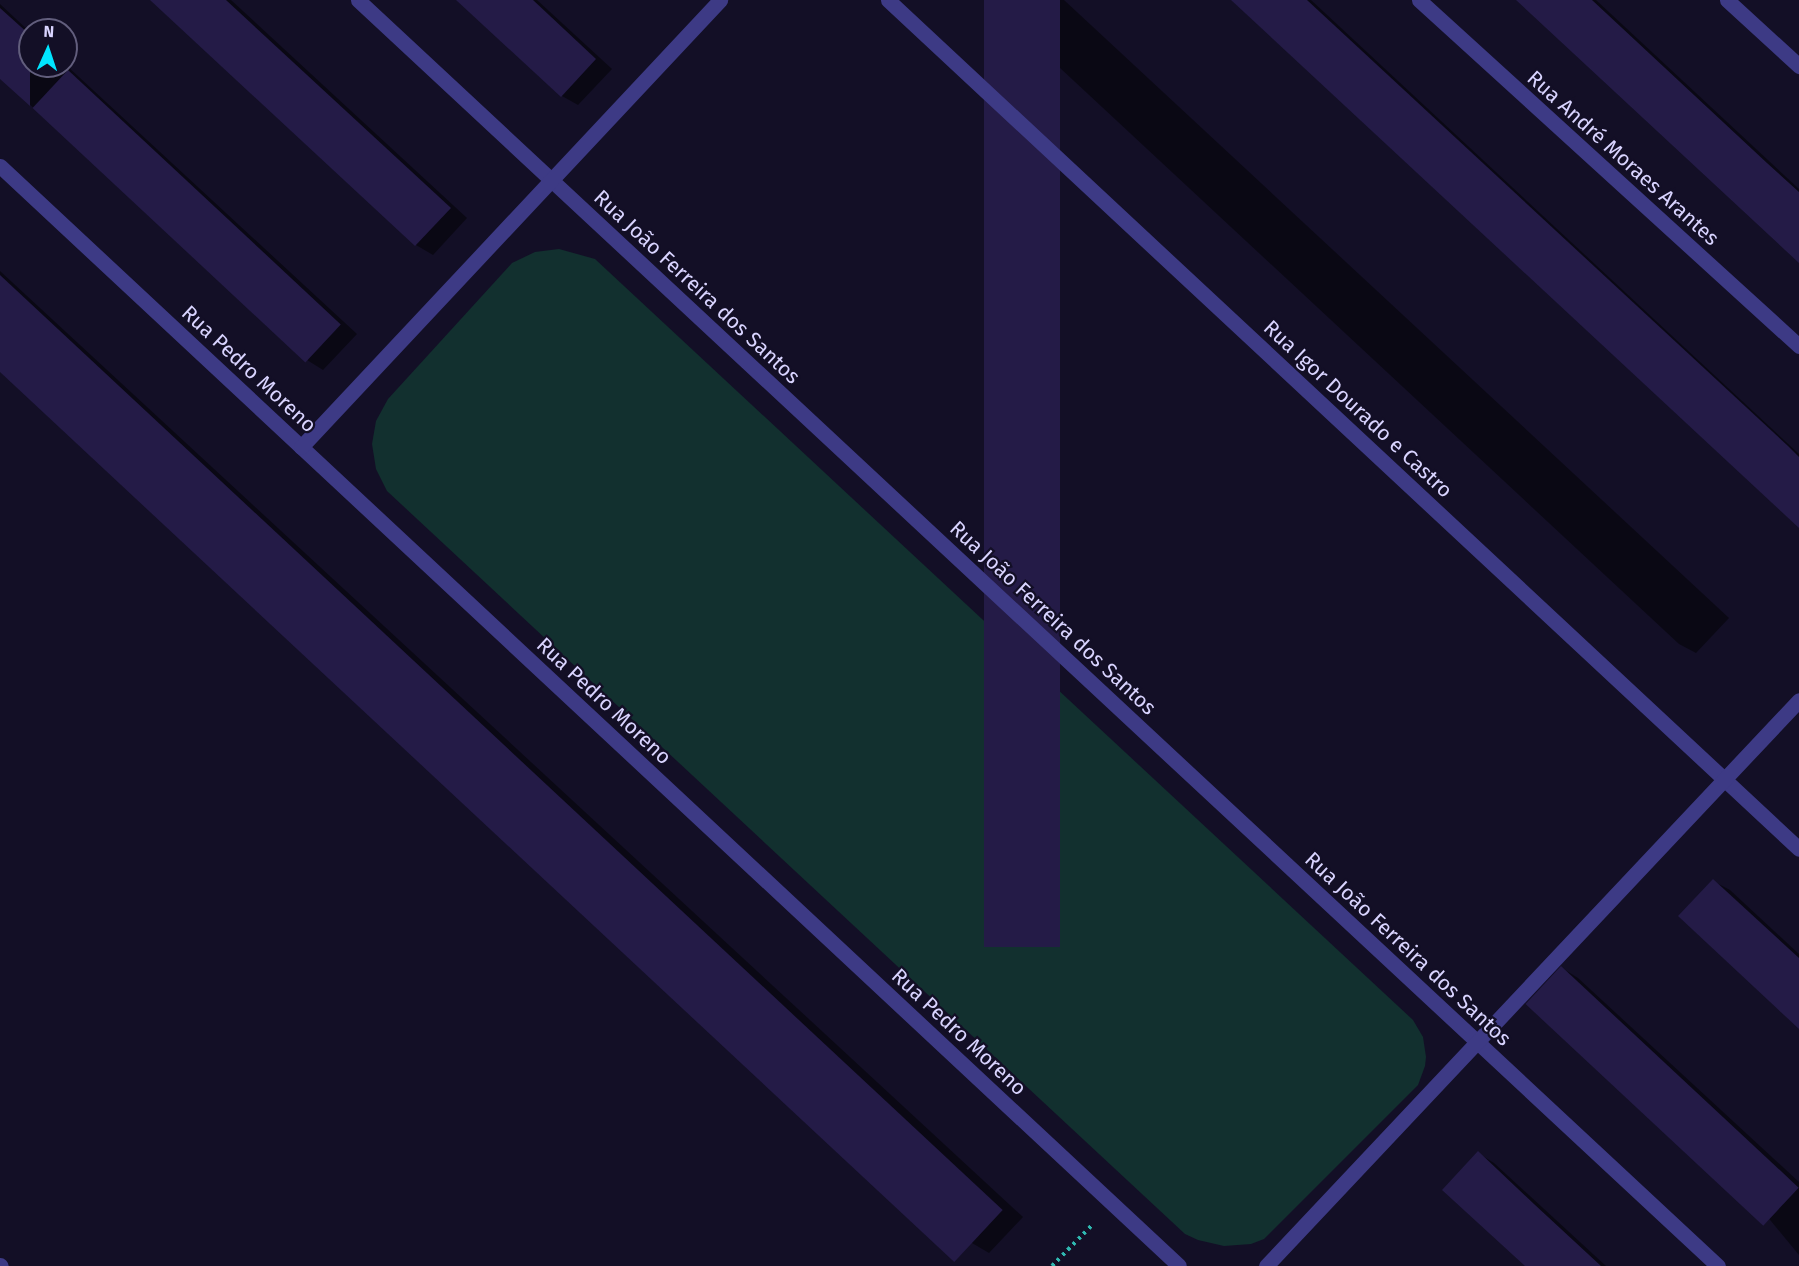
<!DOCTYPE html>
<meta charset="utf-8">
<style>
body{margin:0}
#map{position:relative;width:1799px;height:1266px;overflow:hidden;background:#130f26;font-family:"Fira Sans",sans-serif}
div>[style]{position:absolute}
.green>*{inset:0;background:#12302f}
.shadow>*{inset:0;background:#0007}
.building>*{inset:0;background:#241b47;transform-origin:0 0}
.path>*{height:4px;margin-top:-2px;transform-origin:0;background:repeating-linear-gradient(90deg,#2fb8b0 0 3px,transparent 0 7.5px)}
.minor>*{height:15px;margin:-7.5px;padding:0 7.5px;transform-origin:7.5px;border-radius:7.5px;background:#3d3a85}
span{translate:-50% -50%;white-space:nowrap;text-align:center;line-height:1.15;-webkit-text-stroke:4.5px #130f26;paint-order:stroke}
.street-label{font-size:21px;color:#d9d4ff}
.north{position:absolute;left:18px;top:18px;width:60px;height:60px;box-sizing:border-box;background:#130f26;border:2px solid #625e7d;border-radius:50%;rotate:3deg;font-size:16px;font-weight:700;line-height:24px;text-align:center;color:#d9d4ff}
.north::after{content:'';display:block;margin:auto;width:21px;height:27px;background:#00e5ff;clip-path:polygon(50% 0,100% 100%,50% 72%,0 100%)}
</style>
<div id="map">
<div class="green">
<i style="clip-path:polygon(559px 249px,595px 259px,1413px 1020px,1423px 1037px,1426px 1057px,1425px 1066px,1418px 1085px,1264px 1239px,1251px 1244px,1224px 1246px,1198px 1240px,1185px 1234px,387px 491px,376px 469px,372px 444px,376px 421px,388px 399px,512px 263px,535px 252px)"></i>
</div>
<div class="shadow">
<i style="clip-path:polygon(152px 0,231px 0,467px 218px,433px 255px,416px 245px)"></i>
<i style="clip-path:polygon(458px 0,537px 0,612px 69px,578px 105px,562px 96px)"></i>
<i style="clip-path:polygon(987px 0,1064px 0,1729px 618px,1696px 653px,1679px 644px)"></i>
<i style="clip-path:polygon(1232px 0,1311px 0,1799px 454px,1799px 523px)"></i>
<i style="clip-path:polygon(1518px 0,1596px 0,1799px 189px,1799px 261px)"></i>
<i style="clip-path:polygon(0 4px,30px 32px,30px 66px,66px 65px,357px 334px,323px 370px,307px 360px,0 77px)"></i>
<i style="clip-path:polygon(0 271px,1023px 1217px,989px 1253px,972px 1243px,0 344px)"></i>
<i style="clip-path:polygon(1713px 881px,1730px 890px,1799px 954px,1799px 1027px)"></i>
<i style="clip-path:polygon(1562px 968px,1578px 978px,1799px 1182px,1799px 1255px)"></i>
<i style="clip-path:polygon(1478px 1153px,1494px 1163px,1606px 1266px,1527px 1266px)"></i>
</div>
<div class="building">
<i style="clip-path:polygon(150px 0,226px 0,451px 208px,415px 246px)"></i>
<i style="clip-path:polygon(456px 0,533px 0,596px 59px,561px 97px)"></i>
<i style="left:984px;top:0;width:76px;height:947px"></i>
<i style="clip-path:polygon(1231px 0,1307px 0,1788px 446px,1799px 457px,1799px 528px)"></i>
<i style="clip-path:polygon(1516px 0,1592px 0,1767px 163px,1799px 192px,1799px 263px)"></i>
<i style="clip-path:polygon(0 8px,30px 35px,30px 106px,0 79px)"></i>
<i style="left:68px;top:70px;width:373px;height:52px;rotate:43deg"></i>
<i style="left:0;top:275px;width:1371px;height:71px;rotate:43deg"></i>
<i style="clip-path:polygon(1713px 879px,1799px 958px,1799px 1029px,1678px 916px)"></i>
<i style="left:1561px;top:966px;width:325px;height:52px;rotate:43deg"></i>
<i style="clip-path:polygon(1478px 1151px,1534px 1204px,1601px 1266px,1525px 1266px,1442px 1190px)"></i>
</div>
<div class="path">
<i style="left:1052px;top:1266px;width:59px;rotate:-45.7deg"></i>
</div>
<div class="minor">
<i style="left:358px;top:0;width:1858px;rotate:42.95deg"></i>
<i style="left:888px;top:0;width:1245px;rotate:42.98deg"></i>
<i style="left:1419px;top:0;width:514px;rotate:42.32deg"></i>
<i style="left:1727px;top:0;width:98px;rotate:42.5deg"></i>
<i style="left:0;top:166px;width:1612px;rotate:43.01deg"></i>
<i style="left:301px;top:447px;width:613px;rotate:-46.85deg"></i>
<i style="left:0;top:1265px;width:1px;rotate:45deg"></i>
<i style="left:1266px;top:1266px;width:777px;rotate:-46.72deg"></i>
</div>
<div class="street-label">
<span style="left:1623px;top:158px;rotate:42deg">Rua André Moraes Arantes</span>
<span style="left:697px;top:287px;rotate:43deg">Rua João Ferreira dos Santos</span>
<span style="left:249px;top:369px;rotate:43deg">Rua Pedro Moreno</span>
<span style="left:1358px;top:409px;rotate:43deg">Rua Igor Dourado e Castro</span>
<span style="left:1053px;top:618px;rotate:43deg">Rua João Ferreira dos Santos</span>
<span style="left:604px;top:701px;rotate:43deg">Rua Pedro Moreno</span>
<span style="left:1408px;top:949px;rotate:43deg">Rua João Ferreira dos Santos</span>
<span style="left:959px;top:1032px;rotate:43deg">Rua Pedro Moreno</span>
</div>
<div class="north">N</div>
</div>
